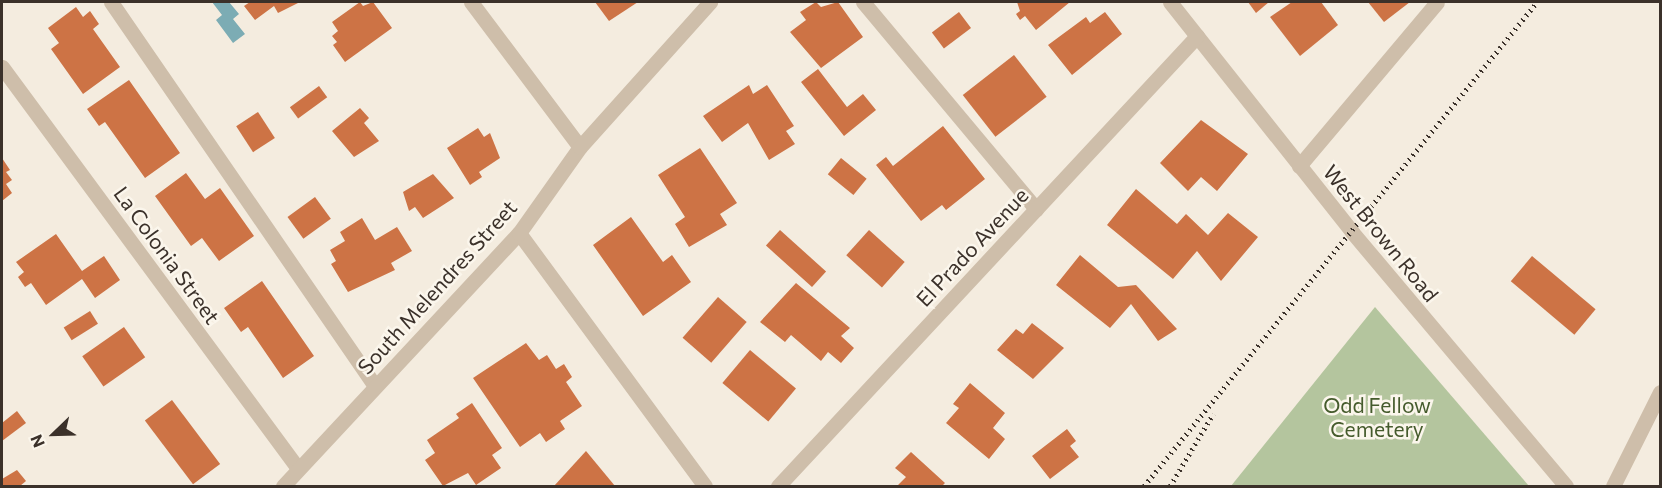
<!DOCTYPE html>
<style>
body{margin:0}
#map{position:relative;width:1662px;height:488px;overflow:hidden;background:#f4ecdf;font-family:Commissioner,sans-serif}
div>[style]{position:absolute}
.green>*{inset:0;background:#b4c59e}
.water>*{inset:0;background:#7cacb4}
.building>*{inset:0;background:#cd7345;transform-origin:0 0}
.minor>*{height:15px;margin:-7.5px;padding:0 7.5px;transform-origin:7.5px;border-radius:7.5px;background:#cebeaa}
.rail>*{height:4.5px;margin-top:-2.25px;transform-origin:0;background:repeating-linear-gradient(90deg,#3b312a 0 1.5px,transparent 0 6px)}
span{translate:-50% -50%;white-space:nowrap;text-align:center;line-height:1.15;-webkit-text-stroke:5px #fbf6ec;paint-order:stroke}
.street-label{font-size:21px;color:#3b312a}
.park-label{font-size:21px;color:#455b2c}
.frame{position:absolute;inset:0;border:3px solid #3b312a;pointer-events:none}
.north{position:absolute;left:24px;top:404px;width:60px;height:60px;-webkit-text-stroke:4px #fbf6ec;paint-order:stroke;rotate:247deg;font-size:16px;font-weight:700;line-height:24px;text-align:center;color:#3b312a}
.north::after{content:'';display:block;margin:auto;width:21px;height:27px;background:#3b312a;clip-path:polygon(50% 0,100% 100%,50% 72%,0 100%)}
</style>
<div id="map">
<div class="green">
<i style="clip-path:polygon(1375px 307px,1529px 486px,1231px 486px)"></i>
</div>
<div class="water">
<i style="clip-path:polygon(212px 2px,229px 2px,239px 14px,233px 19px,245px 34px,233px 43px,216px 20px,222px 15px)"></i>
</div>
<div class="building">
<i style="clip-path:polygon(250px 2px,300px 2px,278px 13px,274px 6px,255px 20px,244px 6px)"></i>
<i style="clip-path:polygon(360px 2px,363px 6px,373px 2px,392px 28px,345px 62px,333px 45px,337px 42px,332px 36px,338px 31px,332px 22px)"></i>
<i style="clip-path:polygon(595px 2px,638px 2px,609px 21px)"></i>
<i style="clip-path:polygon(816px 2px,821px 7px,838px 2px,863px 37px,821px 68px,790px 32px,806px 20px,800px 12px)"></i>
<i style="clip-path:polygon(1017px 2px,1070px 2px,1036px 30px,1025px 16px,1020px 20px,1016px 14px,1020px 11px)"></i>
<i style="clip-path:polygon(1248px 2px,1269px 2px,1256px 13px)"></i>
<i style="clip-path:polygon(1292px 2px,1321px 2px,1338px 25px,1300px 56px,1270px 17px)"></i>
<i style="clip-path:polygon(1368px 2px,1410px 2px,1384px 22px)"></i>
<i style="clip-path:polygon(76px 7px,83px 17px,90px 11px,99px 24px,93px 29px,120px 67px,83px 94px,51px 49px,59px 43px,48px 28px)"></i>
<i style="left:959px;top:12px;width:20px;height:34px;rotate:53deg"></i>
<i style="clip-path:polygon(1105px 12px,1122px 34px,1072px 75px,1048px 45px,1086px 17px,1090px 23px)"></i>
<i style="left:1014px;top:55px;width:53px;height:65px;rotate:52deg"></i>
<i style="clip-path:polygon(818px 69px,847px 107px,863px 94px,876px 110px,844px 136px,801px 82px)"></i>
<i style="clip-path:polygon(129px 80px,180px 153px,145px 178px,105px 122px,99px 126px,87px 109px)"></i>
<i style="clip-path:polygon(749px 85px,753px 94px,767px 85px,794px 126px,786px 131px,795px 144px,769px 160px,748px 123px,722px 142px,703px 116px)"></i>
<i style="left:319px;top:86px;width:14px;height:36px;rotate:54deg"></i>
<i style="clip-path:polygon(360px 108px,369px 118px,364px 123px,379px 141px,354px 157px,332px 131px)"></i>
<i style="left:258px;top:112px;width:31px;height:26px;rotate:57deg"></i>
<i style="clip-path:polygon(1201px 120px,1248px 154px,1217px 191px,1201px 177px,1188px 191px,1160px 163px)"></i>
<i style="clip-path:polygon(943px 126px,985px 179px,946px 210px,942px 205px,921px 221px,876px 165px,886px 157px,893px 166px)"></i>
<i style="clip-path:polygon(478px 128px,484px 137px,490px 133px,500px 158px,479px 172px,482px 177px,470px 185px,447px 148px)"></i>
<i style="clip-path:polygon(700px 148px,737px 203px,720px 214px,727px 225px,689px 247px,675px 224px,685px 217px,658px 175px)"></i>
<i style="clip-path:polygon(2px 158px,10px 170px,6px 172px,12px 180px,6px 184px,12px 193px,2px 201px)"></i>
<i style="left:841px;top:158px;width:33px;height:21px;rotate:39deg"></i>
<i style="clip-path:polygon(186px 173px,205px 199px,220px 188px,254px 236px,219px 261px,202px 238px,191px 246px,155px 196px)"></i>
<i style="clip-path:polygon(433px 174px,454px 198px,423px 218px,415px 207px,409px 211px,403px 192px)"></i>
<i style="clip-path:polygon(1136px 189px,1177px 224px,1186px 214px,1208px 235px,1228px 213px,1258px 237px,1221px 281px,1197px 251px,1173px 279px,1107px 225px)"></i>
<i style="left:315px;top:197px;width:27px;height:34px;rotate:54deg"></i>
<i style="clip-path:polygon(631px 217px,663px 262px,672px 255px,691px 282px,643px 316px,593px 245px)"></i>
<i style="clip-path:polygon(362px 218px,375px 240px,397px 227px,412px 251px,391px 263px,395px 270px,348px 292px,331px 264px,336px 261px,330px 250px,345px 241px,340px 232px)"></i>
<i style="left:780px;top:230px;width:62px;height:21px;rotate:42deg"></i>
<i style="left:869px;top:230px;width:48px;height:34px;rotate:42deg"></i>
<i style="clip-path:polygon(56px 234px,82px 271px,104px 256px,120px 280px,95px 298px,82px 279px,46px 305px,31px 283px,25px 287px,18px 277px,24px 272px,16px 262px)"></i>
<i style="clip-path:polygon(1080px 255px,1118px 287px,1136px 285px,1177px 329px,1158px 341px,1131px 304px,1110px 328px,1056px 285px)"></i>
<i style="left:1532px;top:256px;width:83px;height:33px;rotate:40deg"></i>
<i style="clip-path:polygon(262px 281px,314px 356px,283px 378px,248px 327px,241px 332px,224px 308px)"></i>
<i style="clip-path:polygon(796px 283px,850px 328px,841px 336px,854px 348px,841px 363px,828px 352px,821px 361px,791px 335px,785px 342px,760px 322px)"></i>
<i style="left:718px;top:297px;width:38px;height:54px;rotate:41deg"></i>
<i style="left:90px;top:311px;width:15px;height:31px;rotate:58deg"></i>
<i style="clip-path:polygon(1032px 323px,1064px 348px,1033px 379px,997px 350px,1016px 329px,1023px 334px)"></i>
<i style="left:124px;top:327px;width:37px;height:51px;rotate:55deg"></i>
<i style="clip-path:polygon(526px 343px,539px 360px,547px 355px,556px 369px,564px 364px,572px 377px,566px 382px,582px 406px,560px 421px,565px 429px,546px 442px,540px 433px,520px 447px,473px 378px)"></i>
<i style="left:750px;top:350px;width:60px;height:43px;rotate:40deg"></i>
<i style="clip-path:polygon(970px 383px,1005px 413px,993px 428px,1005px 439px,989px 459px,946px 423px,959px 408px,953px 404px)"></i>
<i style="left:172px;top:400px;width:80px;height:34px;rotate:53deg"></i>
<i style="clip-path:polygon(472px 403px,502px 448px,492px 455px,501px 468px,476px 485px,468px 473px,443px 486px,425px 460px,435px 453px,427px 440px,459px 418px,456px 414px)"></i>
<i style="clip-path:polygon(17px 411px,26px 423px,2px 441px,2px 423px)"></i>
<i style="clip-path:polygon(1067px 429px,1076px 441px,1070px 446px,1079px 457px,1050px 479px,1032px 456px)"></i>
<i style="clip-path:polygon(586px 451px,615px 486px,554px 486px)"></i>
<i style="clip-path:polygon(911px 452px,945px 483px,942px 486px,897px 486px,906px 477px,895px 468px)"></i>
<i style="clip-path:polygon(17px 470px,26px 481px,20px 486px,2px 486px,2px 479px)"></i>
</div>
<div class="minor">
<i style="left:111px;top:2px;width:466px;rotate:55.5deg"></i>
<i style="left:471px;top:2px;width:181px;rotate:53.1deg"></i>
<i style="left:863px;top:2px;width:270px;rotate:50.1deg"></i>
<i style="left:1170px;top:2px;width:293px;rotate:51.6deg"></i>
<i style="left:1352px;top:232px;width:332px;rotate:49.9deg"></i>
<i style="left:2px;top:67px;width:499px;rotate:53.6deg"></i>
<i style="left:1299px;top:166px;width:214px;rotate:-49.9deg"></i>
<i style="left:519px;top:233px;width:314px;rotate:53.7deg"></i>
<i style="left:283px;top:486px;width:346px;rotate:-47deg"></i>
<i style="left:519px;top:233px;width:105px;rotate:-54.7deg"></i>
<i style="left:580px;top:147px;width:195px;rotate:-48.1deg"></i>
<i style="left:778px;top:486px;width:615px;rotate:-47.04deg"></i>
<i style="left:1613px;top:486px;width:105px;rotate:-63.4deg"></i>
</div>
<div class="rail">
<i style="left:1144px;top:486px;width:623px;rotate:-50.92deg"></i>
<i style="left:1170px;top:486px;width:84px;rotate:-59.2deg"></i>
</div>
<div class="street-label">
<span style="left:1381px;top:233px;rotate:51deg">West Brown Road</span>
<span style="left:972px;top:247px;rotate:-47deg">El Prado Avenue</span>
<span style="left:167px;top:255px;rotate:54deg">La Colonia Street</span>
<span style="left:437px;top:287px;rotate:-48deg">South Melendres Street</span>
</div>
<div class="park-label">
<span style="left:1377px;top:417px">Odd Fellow<br>Cemetery</span>
</div>
<div class="frame"></div>
<div class="north">N</div>
</div>
